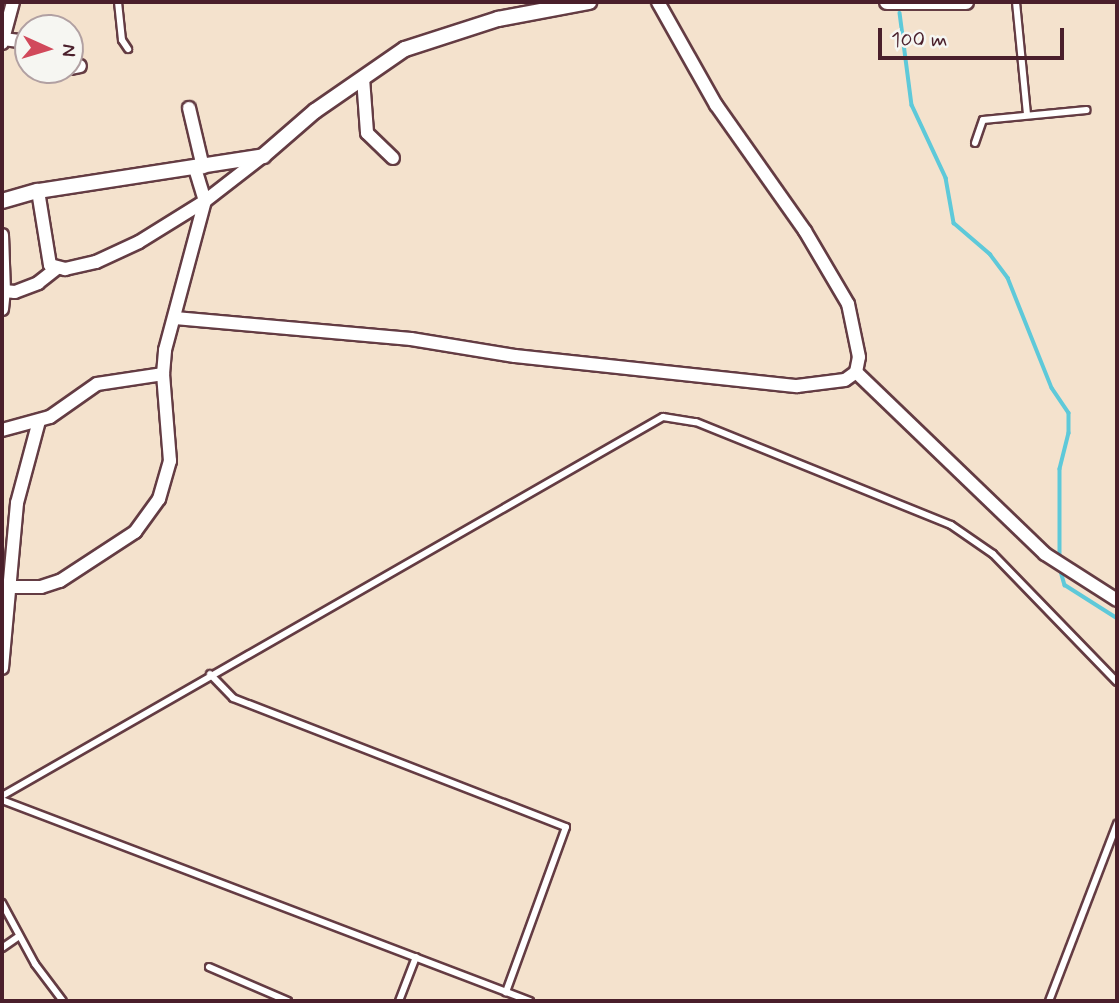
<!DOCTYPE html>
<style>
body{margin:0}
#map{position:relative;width:1119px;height:1003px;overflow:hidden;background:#f4e2cd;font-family:Mynerve,sans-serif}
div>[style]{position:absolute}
.stream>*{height:3.5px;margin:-1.75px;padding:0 1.75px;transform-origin:1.75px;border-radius:1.75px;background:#5ec9d9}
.roads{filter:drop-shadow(2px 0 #643c43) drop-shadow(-2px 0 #643c43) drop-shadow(0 2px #643c43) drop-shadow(0 -2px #643c43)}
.service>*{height:6px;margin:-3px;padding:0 3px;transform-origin:3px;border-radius:3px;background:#fff}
.minor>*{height:12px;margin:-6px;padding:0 6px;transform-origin:6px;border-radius:6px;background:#fff}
.tertiary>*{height:14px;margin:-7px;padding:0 7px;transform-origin:7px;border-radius:7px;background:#fff}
span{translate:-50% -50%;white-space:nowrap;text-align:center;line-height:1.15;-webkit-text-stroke:7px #f6f6f2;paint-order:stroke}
.frame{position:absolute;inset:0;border:4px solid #4a1f2b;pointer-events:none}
.north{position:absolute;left:14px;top:14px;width:70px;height:70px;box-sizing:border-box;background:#f6f6f2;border:2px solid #b1a0a2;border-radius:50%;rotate:94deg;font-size:19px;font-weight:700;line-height:28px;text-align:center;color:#4a1f2b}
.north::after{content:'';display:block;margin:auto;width:24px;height:32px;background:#d1495b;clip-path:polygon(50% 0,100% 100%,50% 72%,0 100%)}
.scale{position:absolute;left:878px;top:28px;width:186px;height:32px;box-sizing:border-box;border:4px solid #4a1f2b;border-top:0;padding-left:9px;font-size:21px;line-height:24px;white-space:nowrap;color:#4a1f2b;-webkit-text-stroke:5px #f6f6f2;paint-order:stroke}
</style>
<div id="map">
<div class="stream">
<i style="left:900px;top:13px;width:93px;rotate:82.6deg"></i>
<i style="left:912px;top:105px;width:81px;rotate:65deg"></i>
<i style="left:946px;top:178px;width:46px;rotate:79.9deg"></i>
<i style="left:954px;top:223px;width:48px;rotate:40.7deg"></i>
<i style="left:990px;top:254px;width:30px;rotate:53deg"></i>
<i style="left:1008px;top:278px;width:118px;rotate:68.2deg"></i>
<i style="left:1052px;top:388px;width:30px;rotate:56deg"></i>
<i style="left:1069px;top:413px;width:20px;rotate:90deg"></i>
<i style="left:1069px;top:433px;width:37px;rotate:104deg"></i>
<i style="left:1060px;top:469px;width:91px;rotate:90deg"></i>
<i style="left:1060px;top:568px;width:18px;rotate:74deg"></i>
<i style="left:1065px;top:585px;width:62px;rotate:32.4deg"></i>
</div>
<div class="roads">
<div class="service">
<i style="left:118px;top:2px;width:38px;rotate:84deg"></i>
<i style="left:122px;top:40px;width:11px;rotate:56deg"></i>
<i style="left:1016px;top:2px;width:113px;rotate:84.4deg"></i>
<i style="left:975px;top:143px;width:24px;rotate:-71deg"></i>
<i style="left:983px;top:120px;width:104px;rotate:-5.5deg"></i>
<i style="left:210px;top:674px;width:33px;rotate:46deg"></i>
<i style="left:233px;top:698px;width:357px;rotate:21.2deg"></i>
<i style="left:566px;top:827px;width:176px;rotate:110deg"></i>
<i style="left:2px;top:796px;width:762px;rotate:-29.83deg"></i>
<i style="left:663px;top:417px;width:33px;rotate:9deg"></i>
<i style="left:696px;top:422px;width:275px;rotate:22deg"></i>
<i style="left:951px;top:525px;width:51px;rotate:34.6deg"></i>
<i style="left:993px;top:554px;width:178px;rotate:45.9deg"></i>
<i style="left:2px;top:800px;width:565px;rotate:20.84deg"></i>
<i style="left:2px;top:903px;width:69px;rotate:61.6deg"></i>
<i style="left:35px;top:964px;width:46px;rotate:52.9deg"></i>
<i style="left:2px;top:948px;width:21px;rotate:-35deg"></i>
<i style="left:209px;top:967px;width:86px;rotate:23.3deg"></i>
<i style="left:399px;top:1001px;width:47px;rotate:-68.9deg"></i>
<i style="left:1049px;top:1001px;width:190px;rotate:-69deg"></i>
</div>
<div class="minor">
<i style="left:3px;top:39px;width:25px;rotate:7deg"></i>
<i style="left:2px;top:43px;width:42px;rotate:-75deg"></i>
<i style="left:70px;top:68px;width:10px;rotate:-11deg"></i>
<i style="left:363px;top:78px;width:55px;rotate:85.8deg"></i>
<i style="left:367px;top:133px;width:36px;rotate:44deg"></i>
<i style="left:189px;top:108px;width:61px;rotate:76.7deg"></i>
<i style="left:38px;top:191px;width:75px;rotate:80.8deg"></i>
<i style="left:50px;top:265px;width:16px;rotate:15deg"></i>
<i style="left:65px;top:269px;width:32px;rotate:-13deg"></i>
<i style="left:96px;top:262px;width:47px;rotate:-24.9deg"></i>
<i style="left:139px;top:242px;width:78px;rotate:-31.8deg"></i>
<i style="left:205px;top:201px;width:73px;rotate:-37.8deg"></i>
<i style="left:2px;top:235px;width:56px;rotate:88deg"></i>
<i style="left:4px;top:291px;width:11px;rotate:5deg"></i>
<i style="left:15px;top:292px;width:25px;rotate:-21deg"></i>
<i style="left:38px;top:283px;width:23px;rotate:-38deg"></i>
<i style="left:2px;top:309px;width:18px;rotate:-84deg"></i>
<i style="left:175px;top:318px;width:237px;rotate:5.1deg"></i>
<i style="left:411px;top:339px;width:105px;rotate:9.3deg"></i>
<i style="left:515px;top:356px;width:284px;rotate:6.1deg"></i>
<i style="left:797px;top:386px;width:48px;rotate:-7.1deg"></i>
<i style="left:845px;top:380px;width:14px;rotate:-36deg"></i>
<i style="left:856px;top:372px;width:15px;rotate:-79deg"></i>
<i style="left:859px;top:357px;width:54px;rotate:-101.7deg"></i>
<i style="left:848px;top:304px;width:85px;rotate:-120.5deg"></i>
<i style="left:805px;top:231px;width:154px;rotate:-125.2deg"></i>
<i style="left:716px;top:105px;width:118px;rotate:-119.4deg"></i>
<i style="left:856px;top:372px;width:262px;rotate:43.9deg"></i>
<i style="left:1045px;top:554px;width:85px;rotate:32.6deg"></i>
<i style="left:2px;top:430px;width:50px;rotate:-15.2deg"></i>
<i style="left:50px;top:417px;width:57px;rotate:-35.1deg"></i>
<i style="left:97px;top:384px;width:67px;rotate:-8.6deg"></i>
<i style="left:2px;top:587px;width:39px"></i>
<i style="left:41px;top:587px;width:20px;rotate:-18deg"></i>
<i style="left:60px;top:581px;width:90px;rotate:-33.2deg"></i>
<i style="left:135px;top:532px;width:41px;rotate:-54deg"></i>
<i style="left:159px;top:499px;width:40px;rotate:-74deg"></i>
<i style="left:170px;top:461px;width:87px;rotate:-94.6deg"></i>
<i style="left:163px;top:374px;width:24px;rotate:-85deg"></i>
<i style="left:165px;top:350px;width:154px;rotate:-75deg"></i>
<i style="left:205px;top:201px;width:34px;rotate:-107deg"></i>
<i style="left:2px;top:668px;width:166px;rotate:-84.8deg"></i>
<i style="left:17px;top:503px;width:85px;rotate:-75deg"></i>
</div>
<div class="tertiary">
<i style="left:887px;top:2px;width:79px"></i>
<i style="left:2px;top:201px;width:37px;rotate:-16deg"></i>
<i style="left:38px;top:191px;width:228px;rotate:-8.8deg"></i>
<i style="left:263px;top:156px;width:69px;rotate:-40.9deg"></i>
<i style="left:315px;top:111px;width:109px;rotate:-34.6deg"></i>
<i style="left:405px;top:49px;width:98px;rotate:-17.9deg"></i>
<i style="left:498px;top:19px;width:93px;rotate:-10.6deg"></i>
</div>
</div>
<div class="frame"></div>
<div class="north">N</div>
<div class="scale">100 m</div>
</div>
